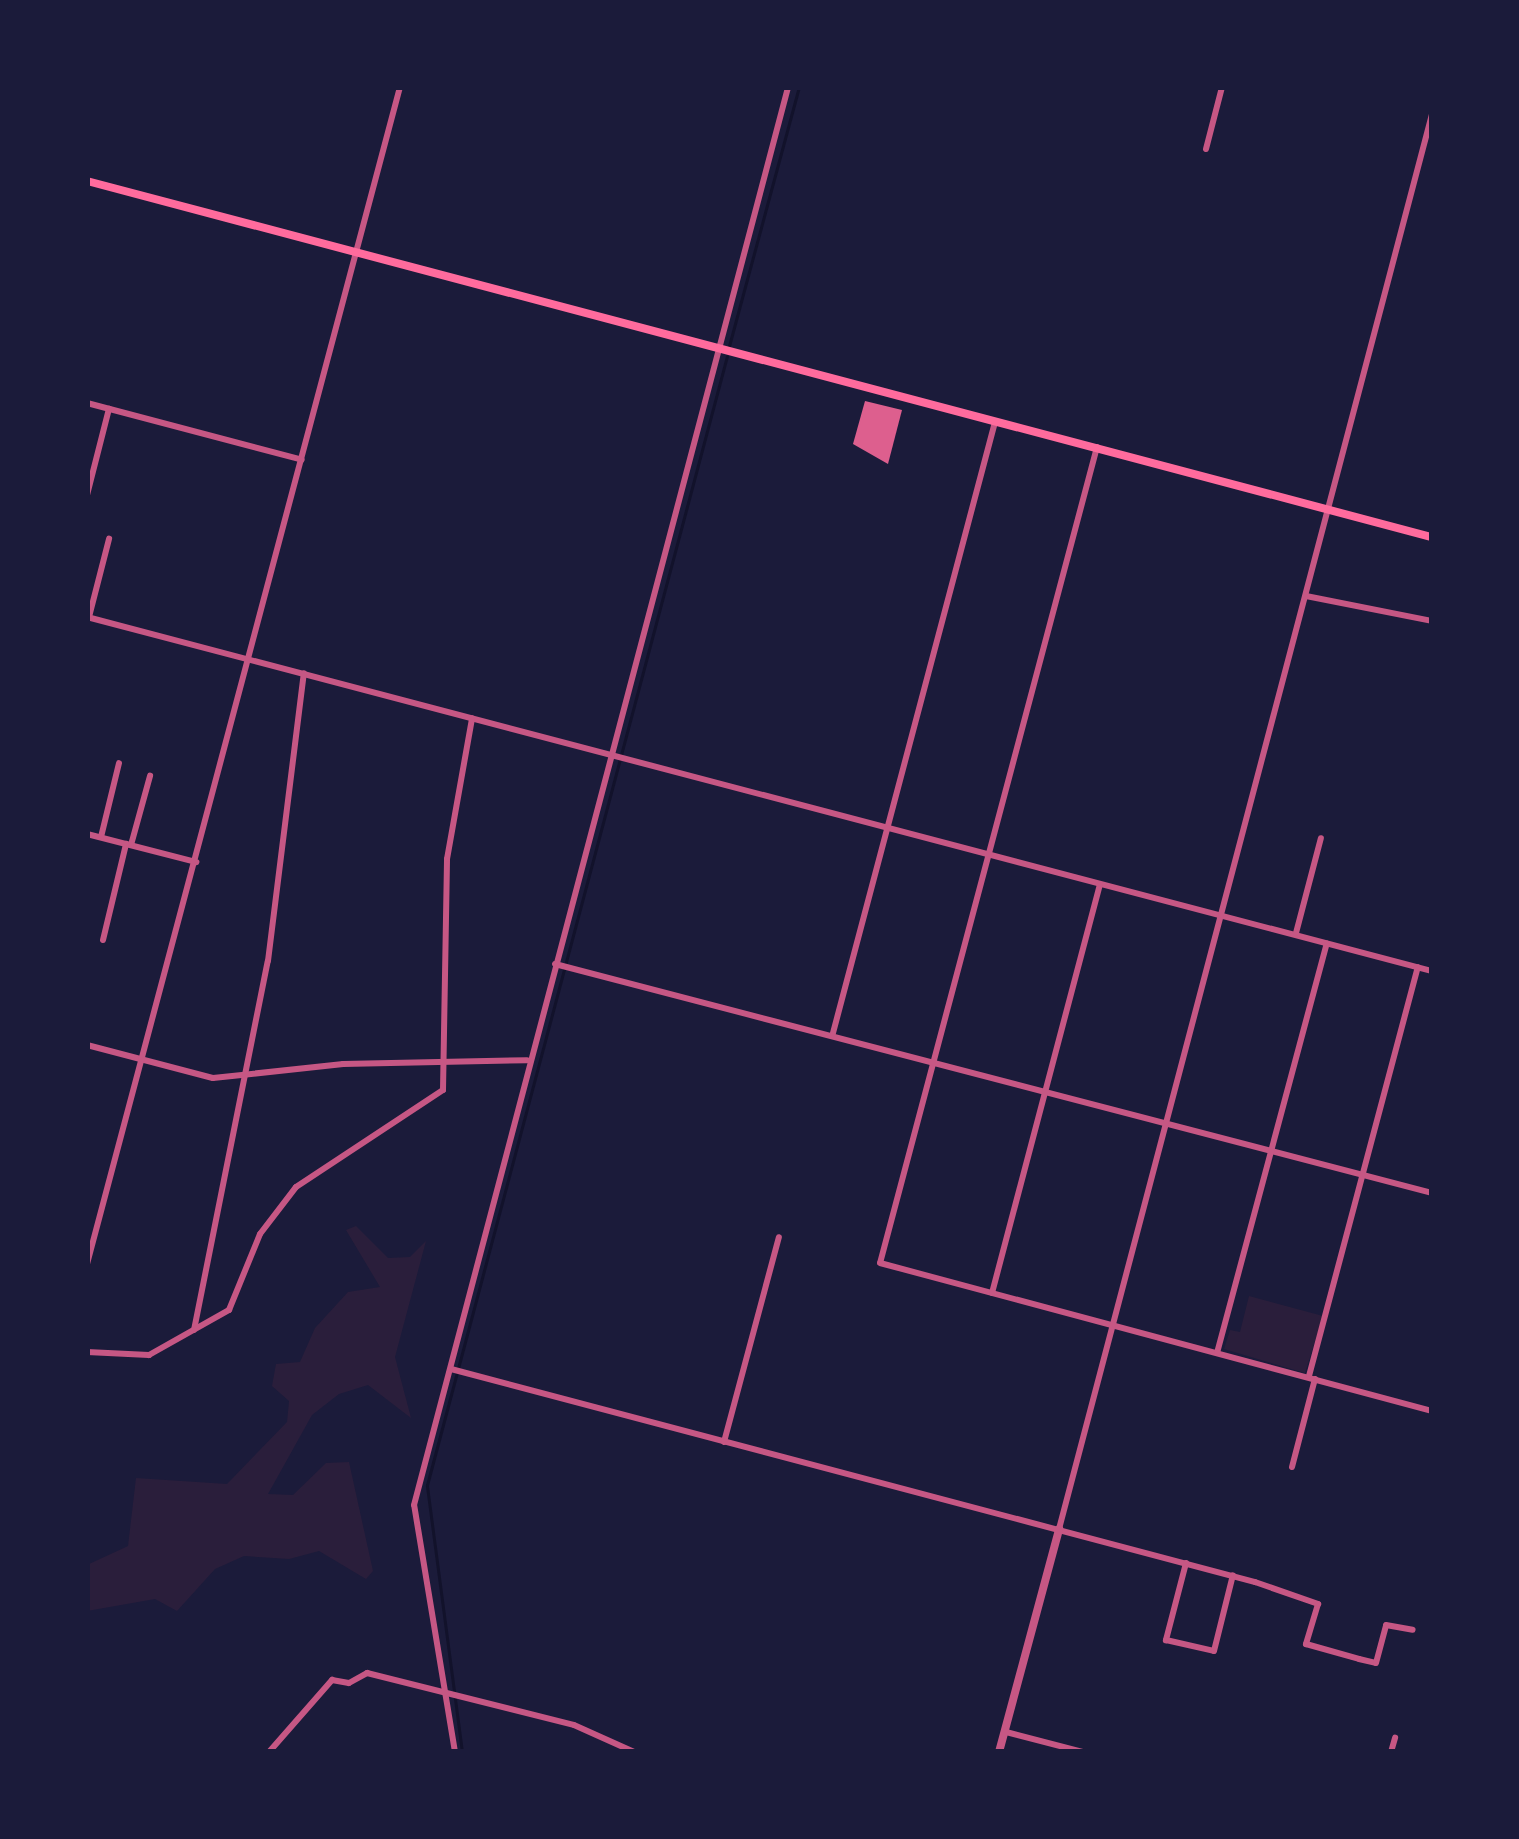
<!DOCTYPE html>
<style>
body{margin:0}
#map{position:relative;width:1519px;height:1839px;overflow:hidden;background:#1b1b3a;font-family:Rubik,sans-serif}
div>[style]{position:absolute}
.green>*{inset:0;background:#2a1e3b}
.stream>*{height:3px;margin:-1.5px;padding:0 1.5px;transform-origin:1.5px;border-radius:1.5px;background:#12122b}
.building>*{inset:0;background:#dd5f8e}
.minor>*{height:6px;margin:-3px;padding:0 3px;transform-origin:3px;border-radius:3px;background:#c65784}
.tertiary>*{height:8px;margin:-4px;padding:0 4px;transform-origin:4px;border-radius:4px;background:#c65784}
.secondary>*{height:8px;margin:-4px;padding:0 4px;transform-origin:4px;border-radius:4px;background:#ff6b9d}
span{translate:-50% -50%;white-space:nowrap;text-align:center;line-height:1.15;-webkit-text-stroke:12px #1b1b3a;paint-order:stroke}
.frame{position:absolute;inset:0;border:90px solid #1b1b3a;pointer-events:none}
</style>
<div id="map">
<div class="green">
<i style="clip-path:polygon(356px 1226px,388px 1258px,410px 1257px,426px 1241px,395px 1357px,411px 1418px,368px 1385px,339px 1394px,312px 1415px,268px 1494px,293px 1495px,326px 1463px,349px 1462px,373px 1571px,366px 1579px,319px 1551px,289px 1559px,244px 1556px,215px 1569px,177px 1611px,155px 1599px,87px 1611px,87px 1565px,128px 1546px,136px 1478px,227px 1484px,287px 1422px,289px 1401px,272px 1386px,276px 1364px,300px 1362px,315px 1328px,348px 1292px,380px 1287px,346px 1230px)"></i>
<i style="clip-path:polygon(1249px 1296px,1323px 1316px,1305px 1373px,1224px 1349px,1230px 1330px,1240px 1332px)"></i>
</div>
<div class="stream">
<i style="left:729px;top:346px;width:268px;rotate:-74.9deg"></i>
<i style="left:462px;top:1752px;width:269px;rotate:-97.5deg"></i>
<i style="left:427px;top:1485px;width:1168px;rotate:-75.12deg"></i>
</div>
<div class="building">
<i style="clip-path:polygon(865px 401px,902px 410px,888px 464px,853px 444px)"></i>
</div>
<div class="minor">
<i style="left:1206px;top:149px;width:64px;rotate:-75.5deg"></i>
<i style="left:87px;top:403px;width:222px;rotate:14.8deg"></i>
<i style="left:1097px;top:447px;width:844px;rotate:104.89deg"></i>
<i style="left:880px;top:1263px;width:571px;rotate:15.01deg"></i>
<i style="left:87px;top:495px;width:89px;rotate:-75.7deg"></i>
<i style="left:1306px;top:596px;width:128px;rotate:11.2deg"></i>
<i style="left:87px;top:617px;width:1391px;rotate:14.75deg"></i>
<i style="left:89px;top:617px;width:81px;rotate:-75.6deg"></i>
<i style="left:87px;top:834px;width:113px;rotate:14.4deg"></i>
<i style="left:101px;top:837px;width:76px;rotate:-76.3deg"></i>
<i style="left:131px;top:845px;width:72px;rotate:-74.6deg"></i>
<i style="left:1296px;top:933px;width:98px;rotate:-75.3deg"></i>
<i style="left:103px;top:940px;width:99px;rotate:-76.5deg"></i>
<i style="left:555px;top:964px;width:906px;rotate:14.63deg"></i>
<i style="left:833px;top:1033px;width:632px;rotate:-75.15deg"></i>
<i style="left:87px;top:1045px;width:130px;rotate:14.7deg"></i>
<i style="left:213px;top:1078px;width:131px;rotate:-6.1deg"></i>
<i style="left:343px;top:1064px;width:184px;rotate:-1.2deg"></i>
<i style="left:87px;top:1264px;width:1218px;rotate:-75.11deg"></i>
<i style="left:992px;top:1293px;width:422px;rotate:-75.2deg"></i>
<i style="left:194px;top:1330px;width:376px;rotate:-78.7deg"></i>
<i style="left:268px;top:961px;width:290px;rotate:-82.9deg"></i>
<i style="left:87px;top:1352px;width:62px;rotate:2.8deg"></i>
<i style="left:149px;top:1355px;width:92px;rotate:-29.4deg"></i>
<i style="left:229px;top:1310px;width:82px;rotate:-67.8deg"></i>
<i style="left:260px;top:1234px;width:59px;rotate:-52.5deg"></i>
<i style="left:296px;top:1187px;width:176px;rotate:-33.4deg"></i>
<i style="left:443px;top:1090px;width:231px;rotate:-89deg"></i>
<i style="left:447px;top:859px;width:143px;rotate:-79.9deg"></i>
<i style="left:1217px;top:1353px;width:424px;rotate:-75deg"></i>
<i style="left:451px;top:1369px;width:832px;rotate:14.84deg"></i>
<i style="left:1255px;top:1582px;width:67px;rotate:19.2deg"></i>
<i style="left:1318px;top:1604px;width:42px;rotate:106.7deg"></i>
<i style="left:1306px;top:1644px;width:55px;rotate:15.8deg"></i>
<i style="left:1359px;top:1659px;width:17px;rotate:13deg"></i>
<i style="left:1376px;top:1663px;width:39px;rotate:-75deg"></i>
<i style="left:1386px;top:1625px;width:27px;rotate:10deg"></i>
<i style="left:1309px;top:1376px;width:423px;rotate:-75.1deg"></i>
<i style="left:724px;top:1442px;width:212px;rotate:-75deg"></i>
<i style="left:1292px;top:1467px;width:91px;rotate:-75.4deg"></i>
<i style="left:1059px;top:1529px;width:1463px;rotate:-75.23deg"></i>
<i style="left:1186px;top:1563px;width:80px;rotate:104.6deg"></i>
<i style="left:1166px;top:1640px;width:49px;rotate:12.9deg"></i>
<i style="left:1214px;top:1651px;width:78px;rotate:-76deg"></i>
<i style="left:1006px;top:1732px;width:80px;rotate:14.6deg"></i>
<i style="left:269px;top:1752px;width:96px;rotate:-48.8deg"></i>
<i style="left:332px;top:1680px;width:17px;rotate:10deg"></i>
<i style="left:349px;top:1683px;width:21px;rotate:-29deg"></i>
<i style="left:367px;top:1673px;width:213px;rotate:14.1deg"></i>
<i style="left:574px;top:1725px;width:66px;rotate:24.2deg"></i>
<i style="left:455px;top:1752px;width:250px;rotate:-99.4deg"></i>
<i style="left:414px;top:1505px;width:1466px;rotate:-75.22deg"></i>
<i style="left:1391px;top:1752px;width:15px;rotate:-74deg"></i>
</div>
<div class="tertiary">
<i style="left:999px;top:1752px;width:231px;rotate:-74.9deg"></i>
</div>
<div class="secondary">
<i style="left:87px;top:181px;width:1391px;rotate:14.83deg"></i>
</div>
<div class="frame"></div>
</div>
